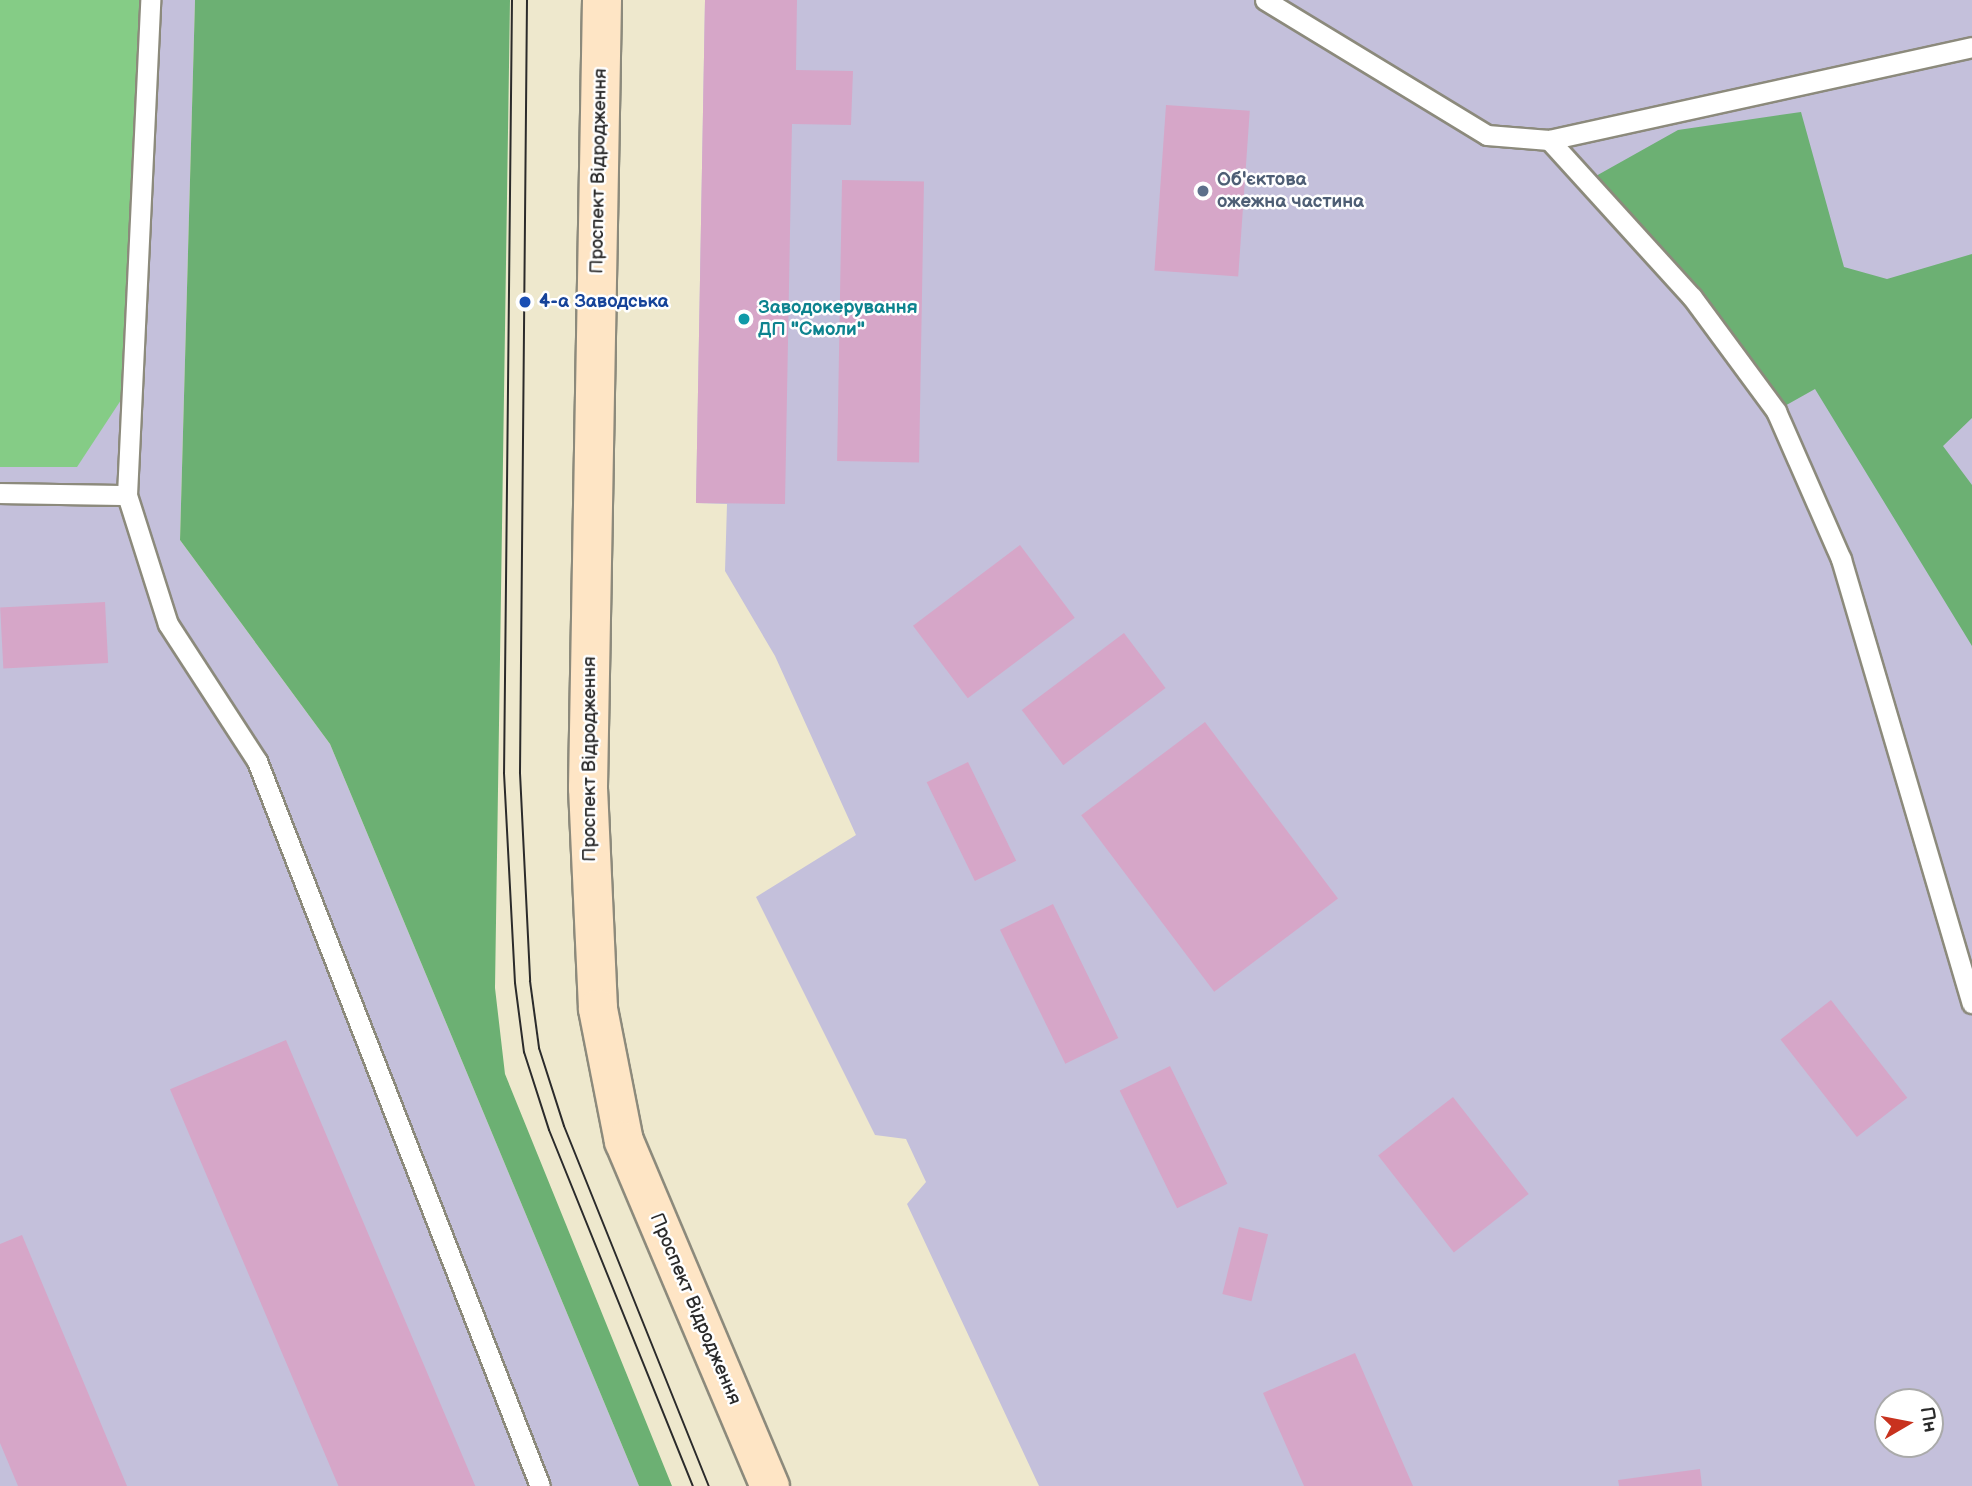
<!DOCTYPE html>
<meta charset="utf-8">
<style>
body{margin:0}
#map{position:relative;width:1972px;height:1486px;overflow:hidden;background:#eee8cd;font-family:"Balsamiq Sans",sans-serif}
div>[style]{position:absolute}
.industrial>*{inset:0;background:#c4c0db}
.green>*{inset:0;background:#85cc86}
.forest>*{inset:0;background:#6cb073}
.building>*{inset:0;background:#d6a6c8;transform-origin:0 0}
.roads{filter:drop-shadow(2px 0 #8c8a7c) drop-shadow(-2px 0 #8c8a7c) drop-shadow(0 2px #8c8a7c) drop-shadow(0 -2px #8c8a7c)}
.lane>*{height:19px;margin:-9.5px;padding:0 9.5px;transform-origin:9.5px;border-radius:9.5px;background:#fff}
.secondary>*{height:38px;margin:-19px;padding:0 19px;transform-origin:19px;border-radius:19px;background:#fee5c5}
.tram>*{height:2px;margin:-1px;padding:0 1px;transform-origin:1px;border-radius:1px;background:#2b2b2b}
.dots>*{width:19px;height:19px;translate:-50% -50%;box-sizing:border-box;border:4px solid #fff;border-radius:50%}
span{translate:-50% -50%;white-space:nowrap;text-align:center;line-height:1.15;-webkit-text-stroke:5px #fff;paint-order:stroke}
.street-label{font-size:19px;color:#2b2b2b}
.service-label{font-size:19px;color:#4e5e75;font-weight:700}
.left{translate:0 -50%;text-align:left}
.transit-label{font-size:19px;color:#164399;font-weight:700}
.culture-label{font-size:19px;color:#0d838f;font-weight:700}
.north{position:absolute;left:1874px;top:1388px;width:70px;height:70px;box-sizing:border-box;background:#fff;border:2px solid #aaa;border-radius:50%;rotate:80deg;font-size:19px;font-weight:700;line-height:28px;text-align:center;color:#2b2b2b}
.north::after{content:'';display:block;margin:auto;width:24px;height:32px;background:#c8321e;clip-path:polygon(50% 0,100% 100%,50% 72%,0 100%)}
</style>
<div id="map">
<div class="industrial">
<i style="clip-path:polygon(0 0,195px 0,180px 540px,330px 744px,639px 1486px,0 1486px)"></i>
<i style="clip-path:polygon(evenodd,705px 0,1972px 0,1972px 1486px,1039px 1486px,907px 1204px,926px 1182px,906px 1139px,875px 1135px,756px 897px,856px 835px,775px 656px,725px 571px,727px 504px,696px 503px,705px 0,1888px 1402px,1930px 1402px,1930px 1444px,1888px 1444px,1888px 1402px)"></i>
</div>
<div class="green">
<i style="clip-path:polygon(0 0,140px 0,121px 400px,77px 467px,0 467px)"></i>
</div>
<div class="forest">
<i style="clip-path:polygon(195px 0,510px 0,495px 988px,505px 1074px,672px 1486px,639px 1486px,330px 744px,180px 540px)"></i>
<i style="clip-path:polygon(1801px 112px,1844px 267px,1887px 279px,1972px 254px,1972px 418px,1943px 446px,1972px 485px,1972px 646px,1815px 389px,1776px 411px,1587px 181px,1678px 130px)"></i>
</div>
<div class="building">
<i style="clip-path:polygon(705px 0,797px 0,796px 70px,853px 71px,851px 125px,792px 124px,785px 504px,696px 503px)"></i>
<i style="left:1166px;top:105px;width:84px;height:166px;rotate:4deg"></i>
<i style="left:842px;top:180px;width:82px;height:281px;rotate:1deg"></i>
<i style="left:1020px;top:545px;width:91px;height:134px;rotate:53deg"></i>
<i style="left:105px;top:602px;width:61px;height:105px;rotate:87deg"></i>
<i style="left:1124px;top:633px;width:69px;height:128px;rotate:53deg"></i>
<i style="left:1205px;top:722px;width:221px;height:155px;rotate:53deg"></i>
<i style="left:968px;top:762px;width:110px;height:46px;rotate:64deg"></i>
<i style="left:1053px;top:904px;width:149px;height:59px;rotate:64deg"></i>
<i style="left:1831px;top:1000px;width:124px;height:64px;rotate:52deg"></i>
<i style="left:286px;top:1040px;width:486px;height:126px;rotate:67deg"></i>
<i style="left:1170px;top:1066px;width:131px;height:56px;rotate:64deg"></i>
<i style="left:1453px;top:1097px;width:123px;height:95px;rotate:52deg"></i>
<i style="left:1239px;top:1227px;width:30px;height:69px;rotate:14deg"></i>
<i style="clip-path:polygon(22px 1235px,127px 1486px,18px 1486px,0 1443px,0 1244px)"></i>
<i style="clip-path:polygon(1355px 1353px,1413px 1486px,1304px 1486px,1263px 1393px)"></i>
<i style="clip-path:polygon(1700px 1469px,1702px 1486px,1619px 1486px,1618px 1480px)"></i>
</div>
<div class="roads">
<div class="lane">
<i style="left:1265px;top:0;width:260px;rotate:31.3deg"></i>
<i style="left:1487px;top:135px;width:62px;rotate:4.6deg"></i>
<i style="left:1549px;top:140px;width:433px;rotate:-12.4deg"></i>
<i style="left:1549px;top:140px;width:212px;rotate:47.7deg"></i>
<i style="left:1692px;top:297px;width:142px;rotate:53.6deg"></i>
<i style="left:1776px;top:411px;width:162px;rotate:66.3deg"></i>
<i style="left:1841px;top:559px;width:463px;rotate:73.6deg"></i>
<i style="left:0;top:493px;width:127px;rotate:0.9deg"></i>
<i style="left:127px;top:495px;width:135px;rotate:72.4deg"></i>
<i style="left:168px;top:624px;width:163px;rotate:57deg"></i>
<i style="left:257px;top:761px;width:778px;rotate:68.68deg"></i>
<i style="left:127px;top:495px;width:496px;rotate:-87.3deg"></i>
</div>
<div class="secondary">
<i style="left:602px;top:0;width:788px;rotate:91.02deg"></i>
<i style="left:588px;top:788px;width:221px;rotate:87.4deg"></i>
<i style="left:598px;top:1009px;width:135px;rotate:78.9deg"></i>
<i style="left:624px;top:1141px;width:375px;rotate:67.1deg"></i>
</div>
</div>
<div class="tram">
<i style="left:512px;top:0;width:773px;rotate:90.59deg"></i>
<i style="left:504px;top:773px;width:210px;rotate:87deg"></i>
<i style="left:515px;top:983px;width:70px;rotate:82.6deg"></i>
<i style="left:524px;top:1052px;width:82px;rotate:72.2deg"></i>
<i style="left:549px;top:1130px;width:384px;rotate:68deg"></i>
<i style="left:527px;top:0;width:773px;rotate:90.52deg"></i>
<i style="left:520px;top:773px;width:208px;rotate:87.2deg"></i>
<i style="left:530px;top:981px;width:68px;rotate:82.3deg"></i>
<i style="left:539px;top:1048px;width:82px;rotate:72.2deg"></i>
<i style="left:564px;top:1126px;width:388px;rotate:68.1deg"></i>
</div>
<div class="dots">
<i style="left:1203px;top:191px;background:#5c6f8a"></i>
<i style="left:525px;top:302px;background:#1a4fb4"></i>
<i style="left:744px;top:319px;background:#0f9aa8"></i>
</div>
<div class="street-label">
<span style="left:599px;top:171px;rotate:-89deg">Проспект Відродження</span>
<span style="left:590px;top:759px;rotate:-90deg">Проспект Відродження</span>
<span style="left:695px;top:1309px;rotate:67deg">Проспект Відродження</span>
</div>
<div class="service-label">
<span class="left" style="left:1217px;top:191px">Об'єктова<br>ожежна частина</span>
</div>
<div class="transit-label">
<span class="left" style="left:539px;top:302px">4-а Заводська</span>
</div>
<div class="culture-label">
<span class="left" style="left:758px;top:319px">Заводокерування<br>ДП "Смоли"</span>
</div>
<div class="north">Пн</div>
</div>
